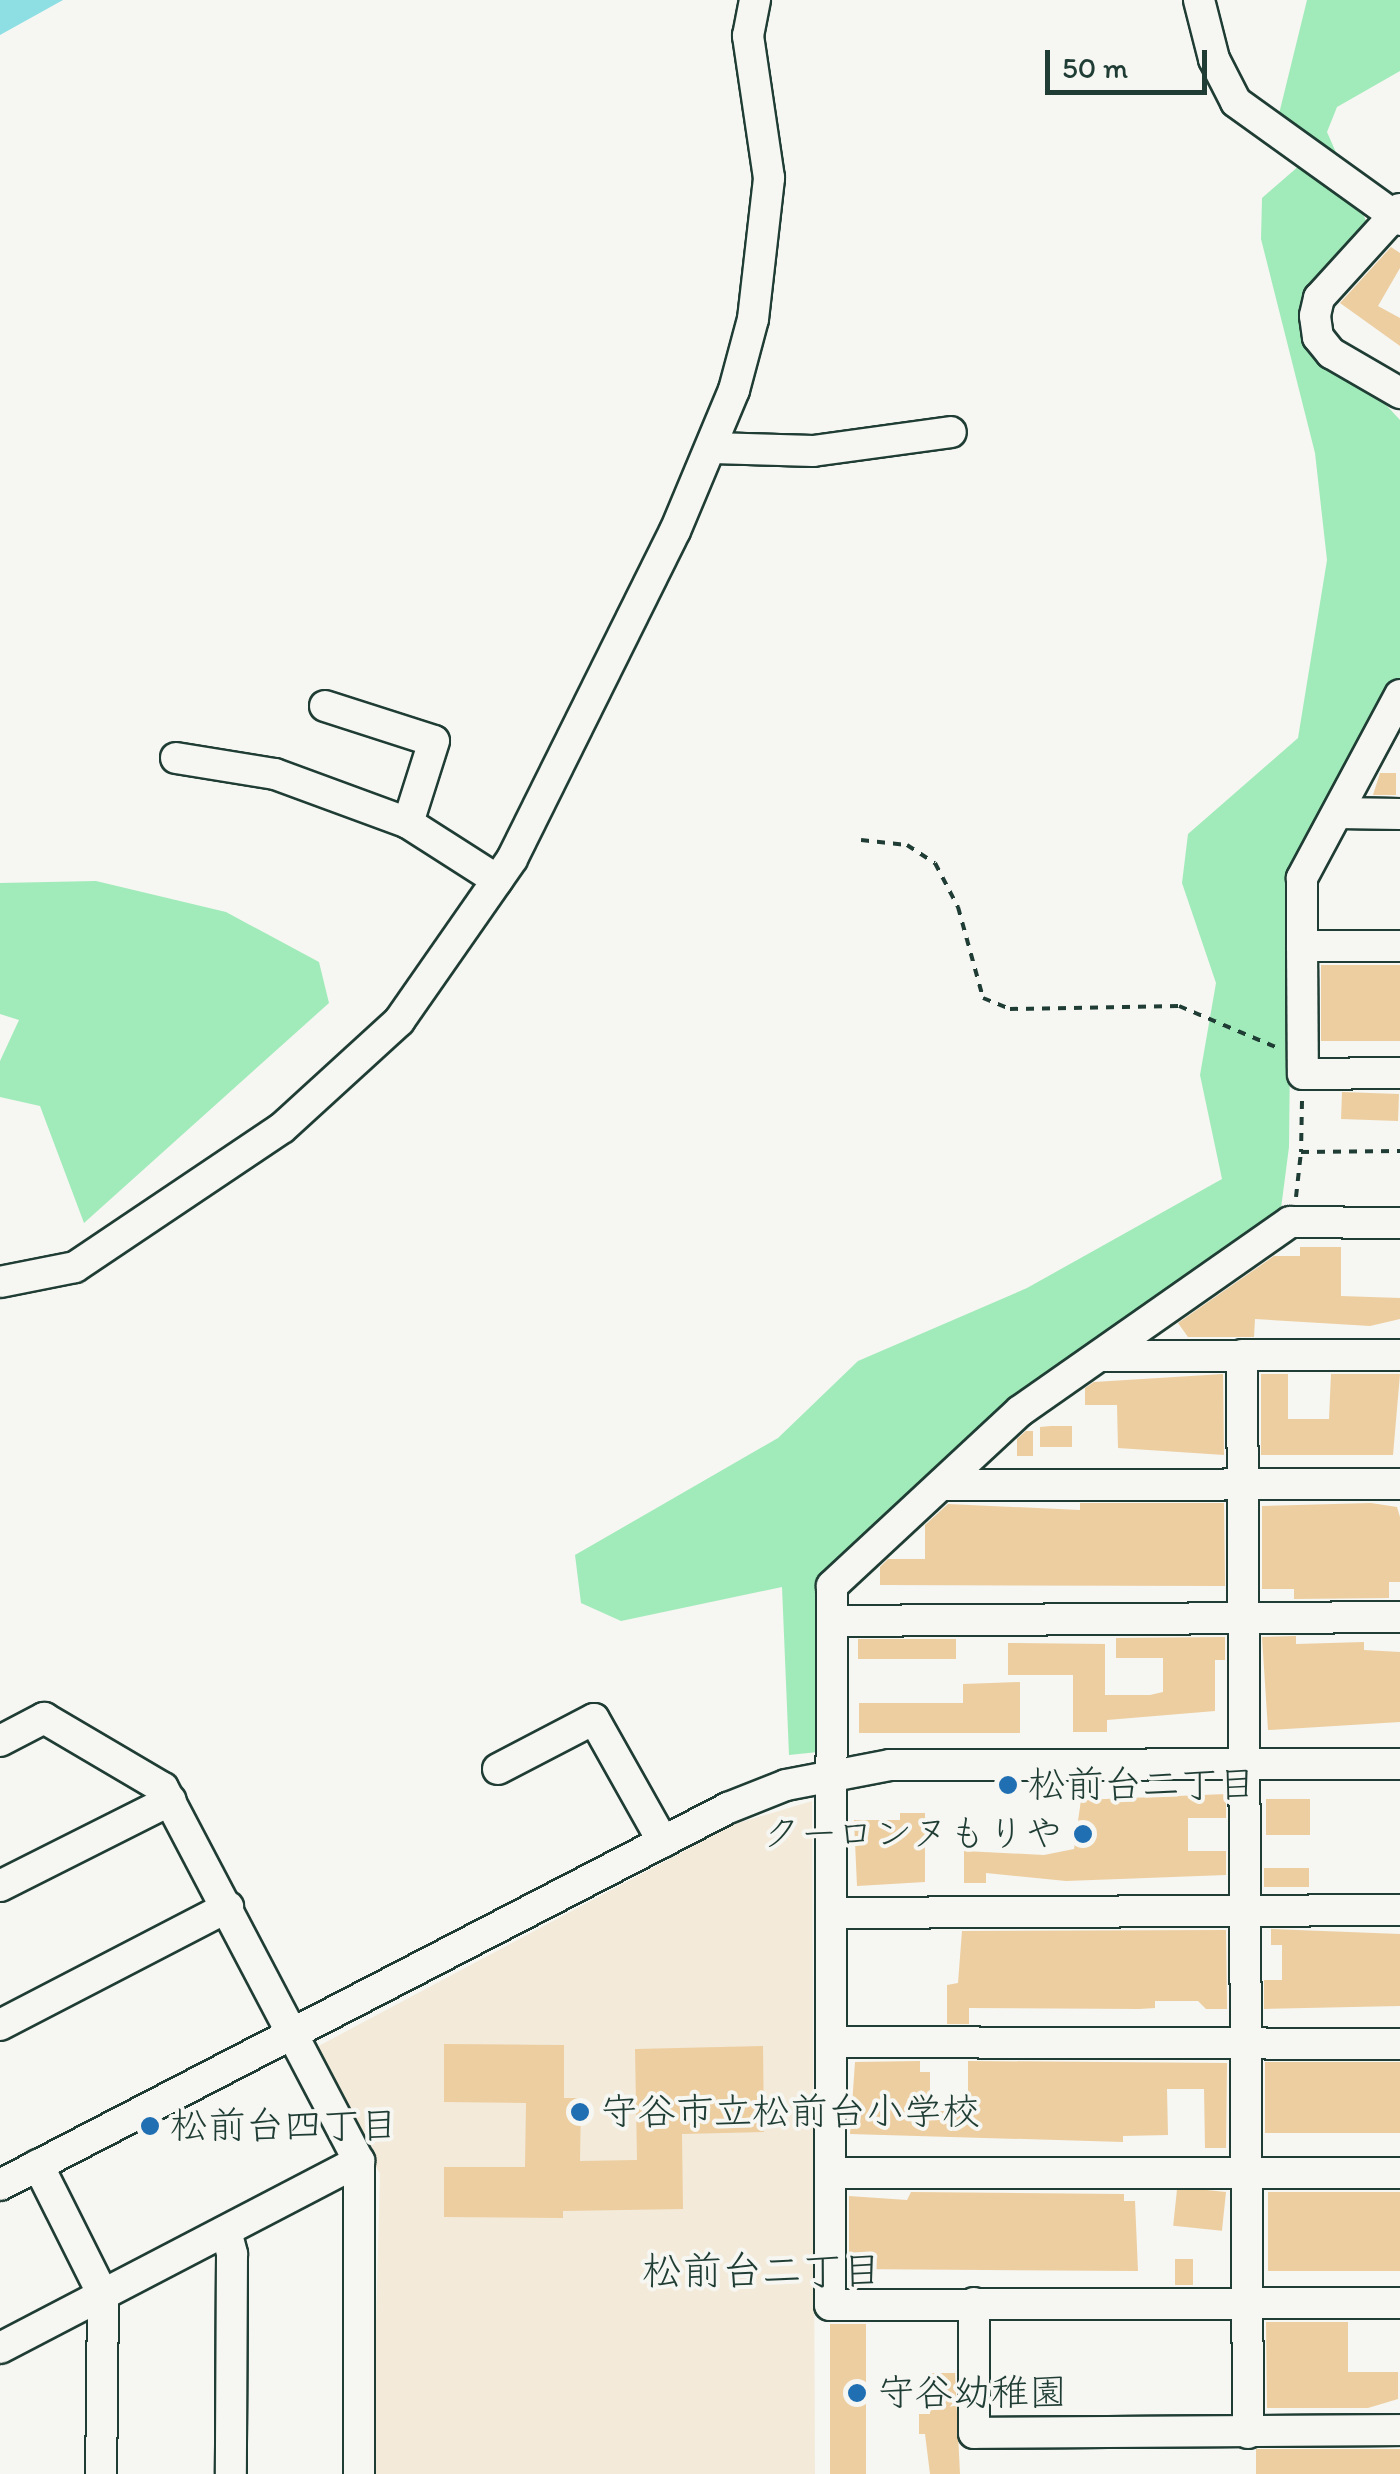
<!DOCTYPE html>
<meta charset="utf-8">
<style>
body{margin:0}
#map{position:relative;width:1400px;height:2474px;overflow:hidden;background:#f6f6f2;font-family:Itim,"Klee One",sans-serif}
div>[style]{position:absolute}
.built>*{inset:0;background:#f3ead9}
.green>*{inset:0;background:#a1ebba}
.water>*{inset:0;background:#8ddfe4}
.building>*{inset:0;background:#edcea0;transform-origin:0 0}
.path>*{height:4px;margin-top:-2px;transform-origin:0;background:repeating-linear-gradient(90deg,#1f3d34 0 8px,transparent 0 16px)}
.roads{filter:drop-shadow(2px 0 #1f3d34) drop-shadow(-2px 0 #1f3d34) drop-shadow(0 2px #1f3d34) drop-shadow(0 -2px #1f3d34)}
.minor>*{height:30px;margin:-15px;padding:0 15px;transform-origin:15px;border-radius:15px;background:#f6f6f2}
.dots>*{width:28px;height:28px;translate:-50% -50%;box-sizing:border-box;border:5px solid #f6f6f2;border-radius:50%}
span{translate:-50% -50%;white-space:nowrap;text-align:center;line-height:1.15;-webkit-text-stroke:8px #f6f6f2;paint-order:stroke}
.poi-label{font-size:38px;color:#1f3d34}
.left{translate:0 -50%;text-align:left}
.right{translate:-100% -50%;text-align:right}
.neighbourhood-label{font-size:40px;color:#1f3d34}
.scale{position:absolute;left:1045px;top:50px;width:162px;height:45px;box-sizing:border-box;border:5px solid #1f3d34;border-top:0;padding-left:12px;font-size:30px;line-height:35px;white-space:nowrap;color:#1f3d34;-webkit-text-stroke:8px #f6f6f2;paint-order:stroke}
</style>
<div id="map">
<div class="built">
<i style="clip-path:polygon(812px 1801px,815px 2474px,372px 2474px,380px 2174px,313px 2049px,735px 1824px)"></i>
</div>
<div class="green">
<i style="clip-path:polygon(1307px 0,1400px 0,1400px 71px,1337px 107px,1327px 132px,1367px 223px,1319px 278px,1305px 317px,1400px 420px,1400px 685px,1292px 878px,1289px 1147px,1280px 1216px,820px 1584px,818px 1752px,789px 1755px,782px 1587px,621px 1621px,581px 1603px,575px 1555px,778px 1438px,858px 1361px,1027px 1288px,1222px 1179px,1200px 1075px,1216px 983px,1182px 883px,1188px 834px,1298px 738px,1327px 560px,1315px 453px,1261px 239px,1262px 198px,1300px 165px,1278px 118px)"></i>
<i style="clip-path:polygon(96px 881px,226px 912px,319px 962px,329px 1003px,84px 1223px,40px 1106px,0 1097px,0 1061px,19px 1020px,0 1014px,0 883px)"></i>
</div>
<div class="water">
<i style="clip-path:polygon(0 0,63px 0,0 35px)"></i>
</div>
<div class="building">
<i style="clip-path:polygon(1391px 247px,1400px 253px,1400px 268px,1378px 306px,1400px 318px,1400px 346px,1340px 303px)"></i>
<i style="clip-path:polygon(1380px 773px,1396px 773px,1396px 795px,1373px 795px)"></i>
<i style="left:1321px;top:965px;width:79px;height:76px"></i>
<i style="left:1342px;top:1092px;width:57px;height:27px;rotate:2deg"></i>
<i style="clip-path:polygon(1300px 1247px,1341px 1247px,1341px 1296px,1400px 1298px,1400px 1319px,1370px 1326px,1255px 1319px,1254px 1337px,1188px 1337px,1178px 1323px,1274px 1256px,1300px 1256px)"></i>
<i style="clip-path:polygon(1223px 1374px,1224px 1455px,1118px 1448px,1117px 1405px,1085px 1405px,1085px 1388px,1094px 1382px)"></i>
<i style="clip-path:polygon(1261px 1374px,1288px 1374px,1288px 1419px,1329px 1419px,1331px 1374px,1400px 1374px,1393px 1455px,1261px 1455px)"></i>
<i style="clip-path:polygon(1051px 1426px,1072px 1426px,1072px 1447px,1040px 1447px,1040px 1427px)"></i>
<i style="clip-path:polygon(1026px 1431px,1033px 1431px,1033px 1456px,1017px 1456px,1017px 1439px)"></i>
<i style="clip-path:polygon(1080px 1503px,1224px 1503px,1225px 1586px,880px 1585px,880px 1567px,888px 1559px,925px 1559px,925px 1525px,948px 1504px,1080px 1510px)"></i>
<i style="clip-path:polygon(1371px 1503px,1397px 1507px,1400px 1517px,1400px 1582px,1389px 1582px,1389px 1598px,1294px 1599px,1294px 1589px,1262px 1589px,1262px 1506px)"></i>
<i style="clip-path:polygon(1296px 1636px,1296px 1644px,1364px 1642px,1364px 1650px,1400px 1652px,1400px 1722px,1268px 1730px,1262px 1637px)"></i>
<i style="clip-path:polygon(1225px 1637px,1225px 1660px,1215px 1660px,1215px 1711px,1107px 1720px,1107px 1732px,1073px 1732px,1073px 1675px,1008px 1675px,1008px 1643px,1105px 1644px,1105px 1695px,1150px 1695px,1163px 1692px,1163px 1658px,1116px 1658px,1116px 1638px)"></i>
<i style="left:956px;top:1639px;width:20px;height:98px;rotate:90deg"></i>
<i style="clip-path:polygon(1020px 1682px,1020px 1733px,859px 1733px,859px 1703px,963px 1703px,963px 1684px)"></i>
<i style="clip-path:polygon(1226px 1794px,1226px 1818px,1188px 1818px,1188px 1851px,1226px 1851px,1226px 1875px,1066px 1881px,986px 1873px,986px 1883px,964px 1883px,964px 1851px,1044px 1855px,1074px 1849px,1081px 1800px)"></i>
<i style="left:1266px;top:1799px;width:44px;height:36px"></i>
<i style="clip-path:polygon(900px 1813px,925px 1813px,925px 1882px,857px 1886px,854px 1820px,900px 1820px)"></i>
<i style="left:1264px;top:1868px;width:45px;height:19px"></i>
<i style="clip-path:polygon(1271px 1929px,1400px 1934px,1400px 2006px,1264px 2009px,1264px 1980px,1282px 1980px,1282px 1945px,1271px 1945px)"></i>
<i style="clip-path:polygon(1226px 1930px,1227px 2009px,1206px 2009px,1198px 2001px,1155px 2001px,1155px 2008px,1139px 2009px,969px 2008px,969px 2024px,947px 2024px,947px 1985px,958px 1983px,962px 1931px)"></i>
<i style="clip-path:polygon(444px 2044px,564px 2045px,564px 2098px,581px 2098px,580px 2161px,637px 2160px,635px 2049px,763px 2046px,764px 2132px,682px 2134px,683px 2209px,563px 2211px,563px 2218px,444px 2217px,444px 2167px,525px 2167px,526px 2103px,444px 2102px)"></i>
<i style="clip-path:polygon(920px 2061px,920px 2072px,930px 2072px,930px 2111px,968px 2111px,968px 2061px,1227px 2063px,1226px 2148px,1205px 2148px,1204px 2089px,1167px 2089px,1168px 2135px,1123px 2136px,1123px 2142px,850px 2134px,855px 2062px)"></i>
<i style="left:1265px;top:2062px;width:135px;height:71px"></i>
<i style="clip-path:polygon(911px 2192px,1124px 2194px,1124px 2201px,1135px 2201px,1138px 2271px,849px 2269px,849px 2196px,907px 2200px)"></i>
<i style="left:1226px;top:2192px;width:39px;height:49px;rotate:96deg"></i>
<i style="left:1268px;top:2192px;width:132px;height:79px"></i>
<i style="left:1175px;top:2259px;width:18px;height:26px"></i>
<i style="clip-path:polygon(1266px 2322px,1348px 2322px,1348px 2372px,1398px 2372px,1398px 2399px,1368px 2408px,1267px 2408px)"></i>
<i style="left:830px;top:2324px;width:36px;height:150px"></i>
<i style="clip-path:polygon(930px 2373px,955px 2373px,960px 2474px,930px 2474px,925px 2434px,919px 2434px,919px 2414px,930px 2414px)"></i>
<i style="left:1400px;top:2449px;width:25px;height:144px;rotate:90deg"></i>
</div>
<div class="path">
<i style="left:861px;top:840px;width:46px;rotate:6.2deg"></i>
<i style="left:907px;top:845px;width:33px;rotate:33deg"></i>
<i style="left:935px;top:863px;width:50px;rotate:62.4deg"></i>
<i style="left:958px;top:907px;width:94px;rotate:74.6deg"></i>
<i style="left:983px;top:998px;width:29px;rotate:22deg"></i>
<i style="left:1010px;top:1009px;width:169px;rotate:-1deg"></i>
<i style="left:1179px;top:1006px;width:108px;rotate:23deg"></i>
<i style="left:1302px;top:1101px;width:51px;rotate:91.1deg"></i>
<i style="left:1301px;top:1152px;width:99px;rotate:-0.6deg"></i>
<i style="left:1296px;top:1197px;width:45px;rotate:-83.7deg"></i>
</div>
<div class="roads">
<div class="minor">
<i style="left:1199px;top:0;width:61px;rotate:75.7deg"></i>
<i style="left:1214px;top:59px;width:48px;rotate:62.9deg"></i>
<i style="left:1236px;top:102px;width:202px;rotate:35.7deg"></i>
<i style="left:1400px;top:209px;width:120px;rotate:132.3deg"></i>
<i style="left:1319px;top:298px;width:18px;rotate:103deg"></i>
<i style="left:1315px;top:316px;width:21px;rotate:82deg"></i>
<i style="left:1318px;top:337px;width:21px;rotate:51deg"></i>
<i style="left:1331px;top:353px;width:80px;rotate:30.1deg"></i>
<i style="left:713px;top:448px;width:100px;rotate:1.7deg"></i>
<i style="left:813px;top:451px;width:139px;rotate:-7.8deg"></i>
<i style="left:1400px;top:695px;width:208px;rotate:118.2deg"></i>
<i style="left:1302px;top:878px;width:68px;rotate:90deg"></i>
<i style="left:1302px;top:946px;width:128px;rotate:89.6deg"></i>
<i style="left:1303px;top:1074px;width:97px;rotate:-0.6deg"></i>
<i style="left:325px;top:706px;width:114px;rotate:17.8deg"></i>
<i style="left:434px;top:741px;width:86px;rotate:107.6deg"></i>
<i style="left:176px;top:758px;width:100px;rotate:9.2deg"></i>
<i style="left:275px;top:774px;width:142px;rotate:20.2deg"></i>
<i style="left:408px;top:823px;width:106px;rotate:32.6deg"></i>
<i style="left:1338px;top:813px;width:62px;rotate:0.9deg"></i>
<i style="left:1302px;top:946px;width:98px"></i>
<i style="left:1400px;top:1223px;width:110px;rotate:-179.5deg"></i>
<i style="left:1290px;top:1222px;width:330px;rotate:145deg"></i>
<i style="left:1020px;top:1411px;width:257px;rotate:137.1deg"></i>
<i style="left:832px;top:1586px;width:719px;rotate:90.16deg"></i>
<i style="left:830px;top:2305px;width:570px;rotate:-0.2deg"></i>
<i style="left:0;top:1282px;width:76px;rotate:-11.3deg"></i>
<i style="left:75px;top:1267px;width:249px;rotate:-33.9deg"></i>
<i style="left:282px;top:1128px;width:159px;rotate:-42.4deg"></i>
<i style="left:399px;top:1021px;width:198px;rotate:-55.1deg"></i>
<i style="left:512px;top:859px;width:366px;rotate:-63.6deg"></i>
<i style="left:675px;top:531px;width:153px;rotate:-67.3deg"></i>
<i style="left:734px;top:390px;width:73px;rotate:-75deg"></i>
<i style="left:753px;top:319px;width:142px;rotate:-83.5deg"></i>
<i style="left:769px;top:178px;width:144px;rotate:-98.4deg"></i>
<i style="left:748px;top:36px;width:37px;rotate:-79deg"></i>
<i style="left:1242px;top:1355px;width:1078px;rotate:89.68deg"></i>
<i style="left:1100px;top:1356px;width:300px;rotate:-0.2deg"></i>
<i style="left:941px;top:1485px;width:459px;rotate:-0.1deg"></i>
<i style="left:832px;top:1621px;width:568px;rotate:-0.4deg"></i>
<i style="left:0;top:1741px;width:50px;rotate:-27.6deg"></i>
<i style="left:44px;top:1718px;width:138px;rotate:30.5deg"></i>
<i style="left:163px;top:1788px;width:421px;rotate:62.3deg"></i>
<i style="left:359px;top:2161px;width:313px;rotate:90deg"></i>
<i style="left:498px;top:1769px;width:108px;rotate:-27.5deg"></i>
<i style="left:594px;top:1719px;width:141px;rotate:60.7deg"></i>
<i style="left:0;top:1886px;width:191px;rotate:-26.7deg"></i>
<i style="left:834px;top:1913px;width:566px;rotate:-0.3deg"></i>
<i style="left:0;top:2025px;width:257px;rotate:-27.4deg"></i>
<i style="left:833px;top:2042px;width:567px;rotate:0.2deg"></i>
<i style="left:38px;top:2165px;width:145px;rotate:63.4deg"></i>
<i style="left:103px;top:2295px;width:179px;rotate:90.6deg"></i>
<i style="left:832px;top:2173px;width:568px"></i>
<i style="left:0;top:2185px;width:820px;rotate:-27.38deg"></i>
<i style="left:728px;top:1808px;width:62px;rotate:-21.6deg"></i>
<i style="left:786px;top:1785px;width:106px;rotate:-10.9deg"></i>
<i style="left:890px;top:1765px;width:510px;rotate:-0.11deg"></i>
<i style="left:226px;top:2231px;width:24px;rotate:75deg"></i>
<i style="left:232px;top:2254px;width:220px;rotate:90.3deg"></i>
<i style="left:974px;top:2303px;width:130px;rotate:90deg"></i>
<i style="left:974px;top:2433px;width:426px;rotate:-0.4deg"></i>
<i style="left:0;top:2348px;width:405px;rotate:-27.5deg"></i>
</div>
</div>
<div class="dots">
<i style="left:1008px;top:1785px;background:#1f6fb2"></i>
<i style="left:1083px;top:1834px;background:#1f6fb2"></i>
<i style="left:580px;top:2112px;background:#1f6fb2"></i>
<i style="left:150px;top:2126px;background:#1f6fb2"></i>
<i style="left:857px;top:2393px;background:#1f6fb2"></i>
</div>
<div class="poi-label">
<span class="left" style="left:1028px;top:1785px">松前台二丁目</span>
<span class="right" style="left:1063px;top:1834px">クーロンヌもりや</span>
<span class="left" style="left:600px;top:2112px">守谷市立松前台小学校</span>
<span class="left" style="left:170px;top:2126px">松前台四丁目</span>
<span class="left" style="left:877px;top:2393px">守谷幼稚園</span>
</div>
<div class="neighbourhood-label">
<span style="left:762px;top:2270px">松前台二丁目</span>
</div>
<div class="scale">50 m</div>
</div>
